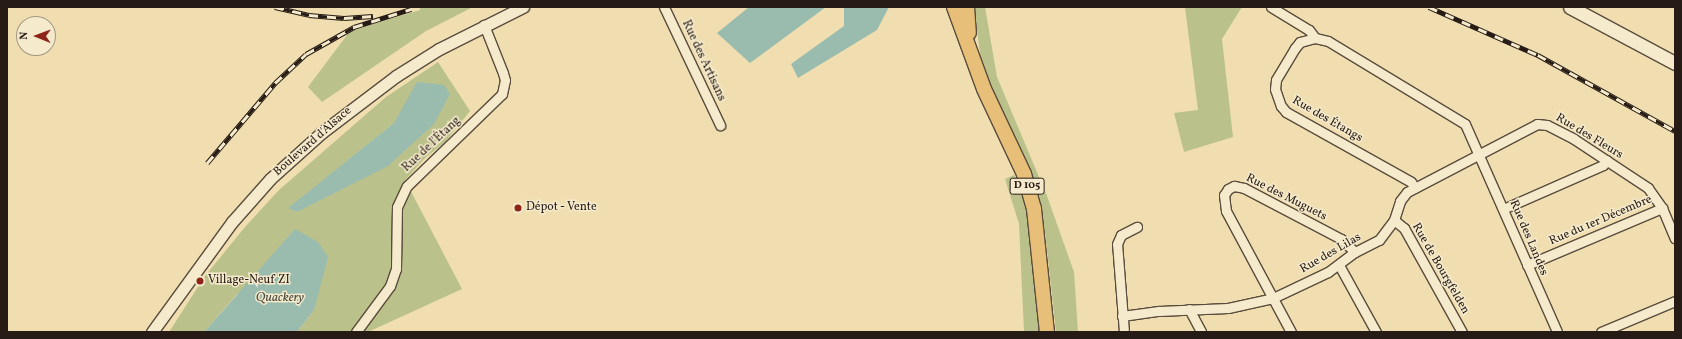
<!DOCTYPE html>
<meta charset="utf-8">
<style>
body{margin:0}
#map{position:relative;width:1682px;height:339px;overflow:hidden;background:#f0deb0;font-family:Vollkorn,serif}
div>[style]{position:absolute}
.green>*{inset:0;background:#bac18b}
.water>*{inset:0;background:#9abcaf}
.roads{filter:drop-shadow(1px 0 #594c3c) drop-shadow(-1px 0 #594c3c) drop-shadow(0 1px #594c3c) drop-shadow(0 -1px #594c3c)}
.minor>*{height:9px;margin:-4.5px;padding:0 4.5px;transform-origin:4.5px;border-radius:4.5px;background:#f5eacc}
.tertiary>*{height:11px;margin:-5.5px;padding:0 5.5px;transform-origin:5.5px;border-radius:5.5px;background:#f5eacc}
.secondary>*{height:13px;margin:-6.5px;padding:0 6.5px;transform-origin:6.5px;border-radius:6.5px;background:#f5eacc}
.primary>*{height:14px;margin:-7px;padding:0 7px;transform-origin:7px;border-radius:7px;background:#e8bf78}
.rail>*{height:4.5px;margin-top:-2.25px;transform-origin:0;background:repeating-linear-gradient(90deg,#f5eacc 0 9px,#271c15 0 18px);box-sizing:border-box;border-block:1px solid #271c15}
.dots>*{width:11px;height:11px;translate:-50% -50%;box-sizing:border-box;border:2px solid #f5eacc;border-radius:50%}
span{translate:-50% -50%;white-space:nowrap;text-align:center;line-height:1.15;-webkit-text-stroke:3px #f5eacc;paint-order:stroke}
.shield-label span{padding:1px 3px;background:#f5eacc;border:1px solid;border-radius:3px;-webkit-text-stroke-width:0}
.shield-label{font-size:11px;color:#271c15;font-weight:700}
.street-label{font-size:12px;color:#271c15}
.poi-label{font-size:12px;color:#271c15}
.left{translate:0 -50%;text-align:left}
.water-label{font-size:13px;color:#4a4c43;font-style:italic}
.frame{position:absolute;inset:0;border:8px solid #271c15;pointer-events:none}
.north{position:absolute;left:16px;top:16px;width:40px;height:40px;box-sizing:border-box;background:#f5eacc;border:1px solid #a39883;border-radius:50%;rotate:271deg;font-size:11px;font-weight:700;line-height:16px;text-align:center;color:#271c15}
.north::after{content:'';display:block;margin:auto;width:14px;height:18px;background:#8f2418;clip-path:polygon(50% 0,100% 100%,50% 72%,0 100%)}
</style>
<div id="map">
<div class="green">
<i style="clip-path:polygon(420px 7px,473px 7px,426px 31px,322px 102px,308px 87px,350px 31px,420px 10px)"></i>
<i style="clip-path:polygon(974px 7px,985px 7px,997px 77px,1047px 196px,1074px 272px,1078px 332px,1056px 332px,1045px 232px,1038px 197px,1029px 169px,988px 81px,980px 54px)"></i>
<i style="clip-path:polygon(1185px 7px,1242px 7px,1222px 39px,1233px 137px,1184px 152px,1174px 113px,1198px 110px)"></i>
<i style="clip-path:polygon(evenodd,438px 62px,470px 111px,445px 142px,425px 158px,405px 180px,462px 289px,368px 332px,297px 332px,314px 310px,237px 294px,204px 332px,169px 332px,205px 276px,245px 227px,279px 190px,386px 97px,438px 62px,394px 123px,297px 212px,289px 208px,394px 123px)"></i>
<i style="clip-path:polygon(1014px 175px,1022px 188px,1029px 215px,1040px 294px,1039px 332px,1024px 332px,1019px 224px,1005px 179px)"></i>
</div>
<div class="water">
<i style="clip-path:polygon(749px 7px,826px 7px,750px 63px,717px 33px)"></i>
<i style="clip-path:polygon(844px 7px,889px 7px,877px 30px,798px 78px,791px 64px,844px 26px)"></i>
<i style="clip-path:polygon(417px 82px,444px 85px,450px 94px,434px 124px,388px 166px,297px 212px,288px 208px,394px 123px)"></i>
<i style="clip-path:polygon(295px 229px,318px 242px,328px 257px,314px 310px,297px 332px,204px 332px)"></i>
</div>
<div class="roads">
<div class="minor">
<i style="left:664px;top:7px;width:131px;rotate:64.6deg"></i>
<i style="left:1271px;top:7px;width:44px;rotate:31.2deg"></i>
<i style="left:1309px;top:30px;width:10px;rotate:53deg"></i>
<i style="left:1315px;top:38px;width:13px;rotate:13deg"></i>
<i style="left:1328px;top:41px;width:160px;rotate:31.2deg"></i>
<i style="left:1465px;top:124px;width:227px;rotate:66.1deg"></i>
<i style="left:1315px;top:38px;width:16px;rotate:165deg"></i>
<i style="left:1300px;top:42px;width:8px;rotate:130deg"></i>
<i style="left:1295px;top:48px;width:37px;rotate:121deg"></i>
<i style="left:1276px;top:80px;width:9px;rotate:96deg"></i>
<i style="left:1275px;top:89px;width:18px;rotate:71deg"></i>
<i style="left:1281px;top:106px;width:8px;rotate:50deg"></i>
<i style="left:1286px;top:112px;width:143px;rotate:29.2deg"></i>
<i style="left:1411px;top:182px;width:7px;rotate:56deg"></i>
<i style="left:1503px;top:209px;width:109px;rotate:-23.7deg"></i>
<i style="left:1603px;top:165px;width:6px;rotate:-51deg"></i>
<i style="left:1394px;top:220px;width:13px;rotate:39deg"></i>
<i style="left:1404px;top:228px;width:119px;rotate:60.9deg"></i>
<i style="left:1339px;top:265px;width:77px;rotate:61.1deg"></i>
<i style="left:1527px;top:265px;width:147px;rotate:-22.9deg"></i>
<i style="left:1189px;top:309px;width:26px;rotate:62deg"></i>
<i style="left:1122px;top:316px;width:37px;rotate:-8deg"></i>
<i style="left:1159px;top:311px;width:69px;rotate:-2.5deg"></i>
<i style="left:1228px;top:308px;width:46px;rotate:-12.5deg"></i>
<i style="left:1273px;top:298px;width:61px;rotate:-25.3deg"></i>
<i style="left:1328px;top:272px;width:34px;rotate:-37deg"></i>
<i style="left:1355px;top:252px;width:27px;rotate:-27deg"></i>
<i style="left:1379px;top:240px;width:25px;rotate:-53deg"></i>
<i style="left:1394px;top:220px;width:20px;rotate:-72deg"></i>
<i style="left:1400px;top:201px;width:11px;rotate:-52deg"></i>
<i style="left:1407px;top:192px;width:147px;rotate:-27.6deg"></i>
<i style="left:1537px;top:124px;width:10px;rotate:6deg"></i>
<i style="left:1547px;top:125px;width:30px;rotate:27deg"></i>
<i style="left:1574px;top:139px;width:89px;rotate:33.5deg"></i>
<i style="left:1648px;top:188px;width:24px;rotate:55deg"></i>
<i style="left:1662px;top:208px;width:33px;rotate:67deg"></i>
<i style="left:356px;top:332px;width:57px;rotate:-53.5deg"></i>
<i style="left:390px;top:286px;width:18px;rotate:-71deg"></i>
<i style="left:396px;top:269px;width:62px;rotate:-89.1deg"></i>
<i style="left:397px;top:207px;width:23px;rotate:-65deg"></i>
<i style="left:407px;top:186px;width:132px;rotate:-44.1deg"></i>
<i style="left:502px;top:94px;width:14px;rotate:-78deg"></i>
<i style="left:505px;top:80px;width:7px;rotate:-106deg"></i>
<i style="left:503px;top:73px;width:52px;rotate:-111.6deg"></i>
<i style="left:1124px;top:332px;width:88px;rotate:-94.5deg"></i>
<i style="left:1117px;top:244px;width:10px;rotate:-66deg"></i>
<i style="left:1121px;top:235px;width:18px;rotate:-27deg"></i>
<i style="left:1291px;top:332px;width:137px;rotate:-118.2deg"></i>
<i style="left:1226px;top:211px;width:16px;rotate:-97deg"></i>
<i style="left:1224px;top:195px;width:7px;rotate:-56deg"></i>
<i style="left:1228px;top:189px;width:7px;rotate:-27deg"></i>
<i style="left:1234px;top:186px;width:10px;rotate:11deg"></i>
<i style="left:1244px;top:188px;width:110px;rotate:27.7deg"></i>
<i style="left:1341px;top:239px;width:19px;rotate:43deg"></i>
<i style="left:1601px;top:332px;width:80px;rotate:-22.7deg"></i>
</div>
<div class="tertiary">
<i style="left:152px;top:332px;width:136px;rotate:-54deg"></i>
<i style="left:232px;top:222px;width:57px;rotate:-48.5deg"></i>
<i style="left:270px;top:179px;width:69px;rotate:-42deg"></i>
<i style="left:321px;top:133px;width:94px;rotate:-37.2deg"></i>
<i style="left:396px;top:76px;width:51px;rotate:-32.1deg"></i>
<i style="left:439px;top:49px;width:94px;rotate:-26.6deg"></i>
</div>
<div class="secondary">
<i style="left:1570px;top:7px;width:119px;rotate:28.1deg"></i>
</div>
<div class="primary">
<i style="left:954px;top:7px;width:87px;rotate:69.9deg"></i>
<i style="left:984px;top:89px;width:94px;rotate:64.8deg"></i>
<i style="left:1024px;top:174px;width:36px;rotate:74deg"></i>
<i style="left:1034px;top:209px;width:124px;rotate:84deg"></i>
<i style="left:967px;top:7px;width:26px;rotate:86deg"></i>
</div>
</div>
<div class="rail">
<i style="left:275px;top:7px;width:35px;rotate:13deg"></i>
<i style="left:309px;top:15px;width:35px;rotate:5deg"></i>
<i style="left:344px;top:18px;width:29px;rotate:-4deg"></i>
<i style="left:1429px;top:7px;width:119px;rotate:23.8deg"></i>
<i style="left:1538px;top:55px;width:157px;rotate:29deg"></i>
<i style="left:207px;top:163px;width:105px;rotate:-49.6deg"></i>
<i style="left:275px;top:83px;width:42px;rotate:-43.1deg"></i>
<i style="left:306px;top:54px;width:55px;rotate:-29.4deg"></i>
<i style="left:354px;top:27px;width:60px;rotate:-17.5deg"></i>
</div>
<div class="dots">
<i style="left:518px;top:208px;background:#8f2418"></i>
<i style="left:200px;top:281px;background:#8f2418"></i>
</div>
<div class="shield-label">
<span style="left:1027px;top:186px">D 105</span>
</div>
<div class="street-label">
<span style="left:703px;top:61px;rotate:65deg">Rue des Artisans</span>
<span style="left:1327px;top:120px;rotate:30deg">Rue des Étangs</span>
<span style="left:1589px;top:137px;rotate:31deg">Rue des Fleurs</span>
<span style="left:313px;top:142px;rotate:-41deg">Boulevard d'Alsace</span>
<span style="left:432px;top:145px;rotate:-43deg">Rue de l'Étang</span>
<span style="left:1286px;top:198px;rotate:27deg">Rue des Muguets</span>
<span style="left:1601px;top:221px;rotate:-23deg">Rue du 1er Décembre</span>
<span style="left:1528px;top:238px;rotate:67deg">Rue des Landes</span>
<span style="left:1331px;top:254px;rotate:-30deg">Rue des Lilas</span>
<span style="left:1440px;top:269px;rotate:60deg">Rue de Bourgfelden</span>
</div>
<div class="poi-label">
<span class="left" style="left:526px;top:208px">Dépot - Vente</span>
<span class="left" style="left:208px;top:281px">Village-Neuf ZI</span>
</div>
<div class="water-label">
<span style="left:280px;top:298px">Quackery</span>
</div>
<div class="frame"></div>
<div class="north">N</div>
</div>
